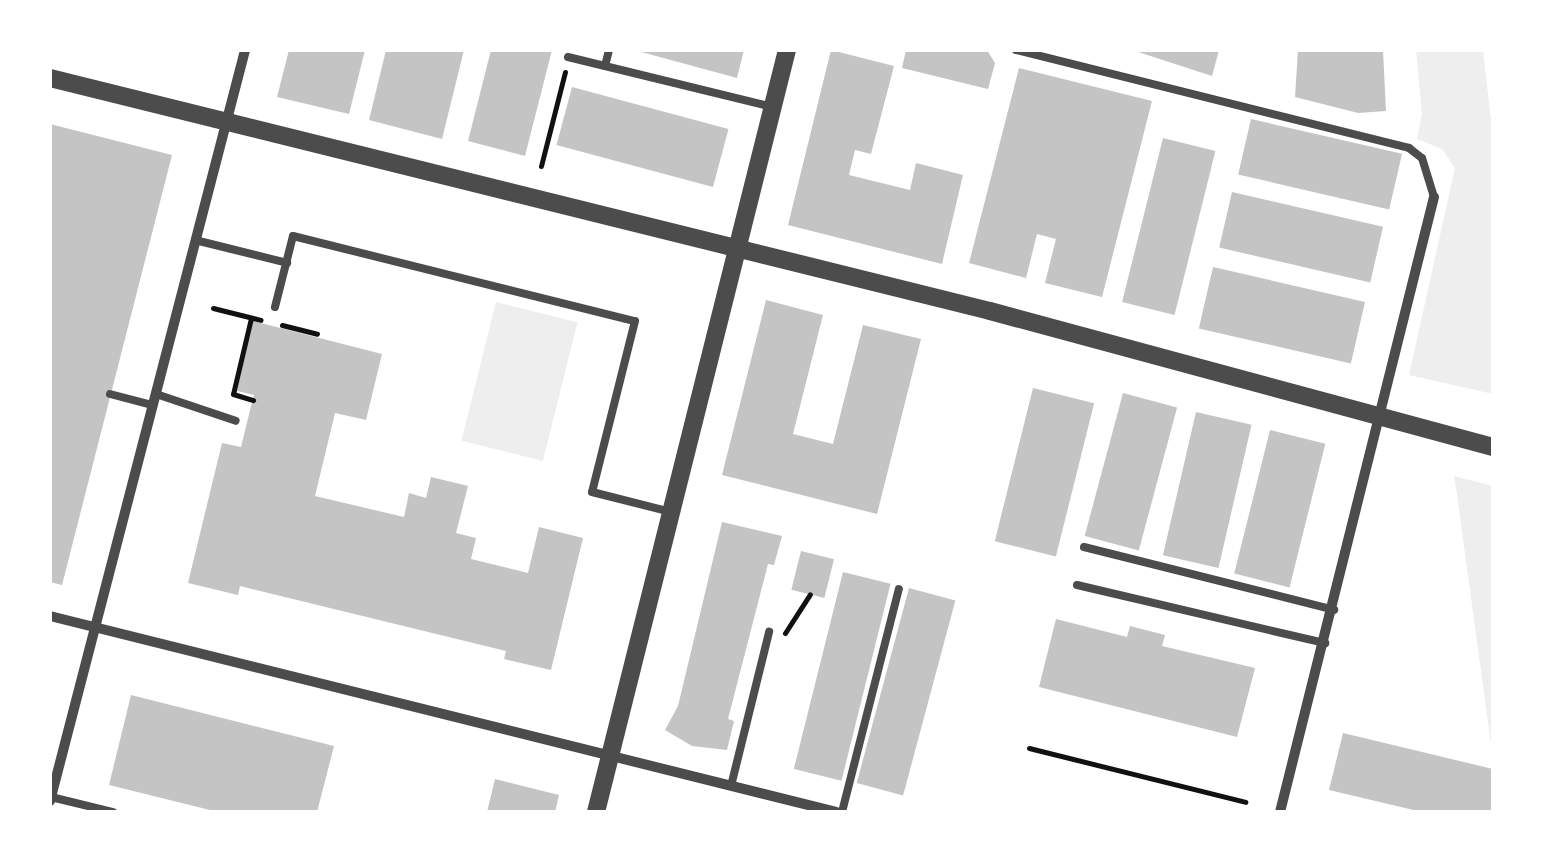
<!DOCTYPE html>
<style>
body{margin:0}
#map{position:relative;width:1543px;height:862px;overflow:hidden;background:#fff;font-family:"Fira Sans Condensed",sans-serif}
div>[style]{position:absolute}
.green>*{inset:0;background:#eee;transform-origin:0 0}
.building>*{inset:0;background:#c4c4c4;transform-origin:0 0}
.path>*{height:5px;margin:-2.5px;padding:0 2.5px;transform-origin:2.5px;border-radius:2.5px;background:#111}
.service>*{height:8px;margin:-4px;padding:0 4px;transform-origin:4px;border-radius:4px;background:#4c4c4c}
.minor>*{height:10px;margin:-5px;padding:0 5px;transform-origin:5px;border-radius:5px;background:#4c4c4c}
.tertiary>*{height:18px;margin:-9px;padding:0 9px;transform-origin:9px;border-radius:9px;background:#4c4c4c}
span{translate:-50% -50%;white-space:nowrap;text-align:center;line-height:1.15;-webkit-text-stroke:9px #fff;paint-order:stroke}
.frame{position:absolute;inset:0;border:52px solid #fff;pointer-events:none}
</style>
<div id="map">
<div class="green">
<i style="clip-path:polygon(1416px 50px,1483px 50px,1493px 138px,1493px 394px,1409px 375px,1455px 168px,1442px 149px,1417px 139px,1422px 114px)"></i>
<i style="left:496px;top:302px;width:84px;height:143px;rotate:14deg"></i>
<i style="clip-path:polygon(1454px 476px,1493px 486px,1493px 759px,1457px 495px)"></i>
</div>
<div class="building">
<i style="clip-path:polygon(289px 50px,365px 50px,349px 114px,277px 97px)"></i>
<i style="clip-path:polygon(386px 50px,464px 50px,442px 139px,369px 120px)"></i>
<i style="clip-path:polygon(491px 50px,552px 50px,525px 156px,468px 141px)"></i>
<i style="clip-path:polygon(634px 50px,744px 50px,737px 78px)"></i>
<i style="clip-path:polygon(831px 50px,894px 66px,871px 154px,855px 150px,849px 175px,910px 190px,916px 163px,963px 175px,942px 264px,788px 225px)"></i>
<i style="clip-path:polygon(906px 50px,987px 50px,995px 63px,988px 89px,902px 68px)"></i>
<i style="clip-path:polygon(1132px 50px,1219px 50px,1212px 76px)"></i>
<i style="clip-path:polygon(1298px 50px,1383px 50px,1386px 111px,1358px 113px,1295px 97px)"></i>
<i style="clip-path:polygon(1019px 68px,1152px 101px,1102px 297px,1045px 283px,1056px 239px,1037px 234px,1026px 278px,969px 263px)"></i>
<i style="left:572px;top:87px;width:162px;height:60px;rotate:15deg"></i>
<i style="left:1251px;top:119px;width:155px;height:57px;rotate:13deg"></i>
<i style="clip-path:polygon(50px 124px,172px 155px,62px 585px,50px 582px)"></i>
<i style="left:1163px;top:138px;width:54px;height:169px;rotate:14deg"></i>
<i style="left:1232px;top:192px;width:155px;height:57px;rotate:13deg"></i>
<i style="left:1213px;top:267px;width:156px;height:63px;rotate:13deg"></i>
<i style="clip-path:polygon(766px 300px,823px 315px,793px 434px,833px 444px,863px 325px,921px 339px,877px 514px,722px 475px)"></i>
<i style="clip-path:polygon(253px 321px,382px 354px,366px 420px,335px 413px,315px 496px,404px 517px,409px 493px,426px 498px,431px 477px,468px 486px,456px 533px,476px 538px,471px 559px,528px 573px,539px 527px,583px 538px,551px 670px,504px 659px,506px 651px,240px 586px,238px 595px,188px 583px,222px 443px,241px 447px,251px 406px,254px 395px,237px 391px)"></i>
<i style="left:1033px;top:388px;width:63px;height:158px;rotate:14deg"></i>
<i style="left:1123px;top:393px;width:56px;height:148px;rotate:15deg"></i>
<i style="left:1196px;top:412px;width:57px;height:147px;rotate:13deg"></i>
<i style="left:1270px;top:430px;width:57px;height:148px;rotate:14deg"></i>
<i style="clip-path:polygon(722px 522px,782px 536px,774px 565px,768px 564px,728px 719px,734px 721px,727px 750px,692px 746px,665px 730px,678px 706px)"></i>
<i style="left:801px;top:551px;width:34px;height:40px;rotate:14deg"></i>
<i style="left:843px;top:572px;width:49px;height:203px;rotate:14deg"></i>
<i style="left:909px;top:588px;width:48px;height:202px;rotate:15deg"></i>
<i style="clip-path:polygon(1056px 619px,1127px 637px,1130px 626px,1165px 635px,1162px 646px,1255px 668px,1237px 737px,1039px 687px)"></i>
<i style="clip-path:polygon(131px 695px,334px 746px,317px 812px,218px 812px,109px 785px)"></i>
<i style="clip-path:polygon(1343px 733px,1493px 769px,1493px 812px,1422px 812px,1329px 790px)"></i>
<i style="clip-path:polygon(495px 779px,559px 795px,555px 812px,487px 812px)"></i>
</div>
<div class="path">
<i style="left:541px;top:166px;width:97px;rotate:-75.7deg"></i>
<i style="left:213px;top:308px;width:49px;rotate:14deg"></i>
<i style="left:251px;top:318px;width:78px;rotate:103.3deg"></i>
<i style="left:233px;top:394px;width:21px;rotate:17deg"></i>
<i style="left:282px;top:325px;width:36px;rotate:14deg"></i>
<i style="left:785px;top:633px;width:46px;rotate:-57.3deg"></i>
<i style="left:1029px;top:748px;width:223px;rotate:14deg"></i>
</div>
<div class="service">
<i style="left:1016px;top:50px;width:405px;rotate:14deg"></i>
<i style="left:1409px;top:148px;width:16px;rotate:38deg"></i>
<i style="left:1422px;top:158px;width:41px;rotate:72.9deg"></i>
<i style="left:568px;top:57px;width:211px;rotate:13.7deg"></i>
<i style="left:605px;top:66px;width:16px;rotate:-76deg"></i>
<i style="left:195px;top:240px;width:95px;rotate:14deg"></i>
<i style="left:275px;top:307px;width:73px;rotate:-75.8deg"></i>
<i style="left:293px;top:236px;width:352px;rotate:14deg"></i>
<i style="left:635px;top:321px;width:176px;rotate:104.1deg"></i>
<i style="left:592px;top:492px;width:81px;rotate:14.2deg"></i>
<i style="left:110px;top:394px;width:43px;rotate:14.7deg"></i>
<i style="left:156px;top:394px;width:84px;rotate:18.6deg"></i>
<i style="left:1084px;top:547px;width:258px;rotate:14.1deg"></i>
<i style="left:1077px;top:585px;width:255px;rotate:13.2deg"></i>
<i style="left:731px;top:786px;width:159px;rotate:-76.1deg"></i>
<i style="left:51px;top:797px;width:64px;rotate:13.6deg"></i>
<i style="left:842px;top:812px;width:230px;rotate:-75.7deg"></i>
</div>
<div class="minor">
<i style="left:50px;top:616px;width:810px;rotate:14deg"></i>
<i style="left:50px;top:801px;width:776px;rotate:-75.44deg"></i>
<i style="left:1280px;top:812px;width:634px;rotate:-75.94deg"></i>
</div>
<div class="tertiary">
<i style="left:50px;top:78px;width:968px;rotate:13.92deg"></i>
<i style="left:990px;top:311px;width:521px;rotate:15.13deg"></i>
<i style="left:596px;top:812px;width:786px;rotate:-75.93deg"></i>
</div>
<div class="frame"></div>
</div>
